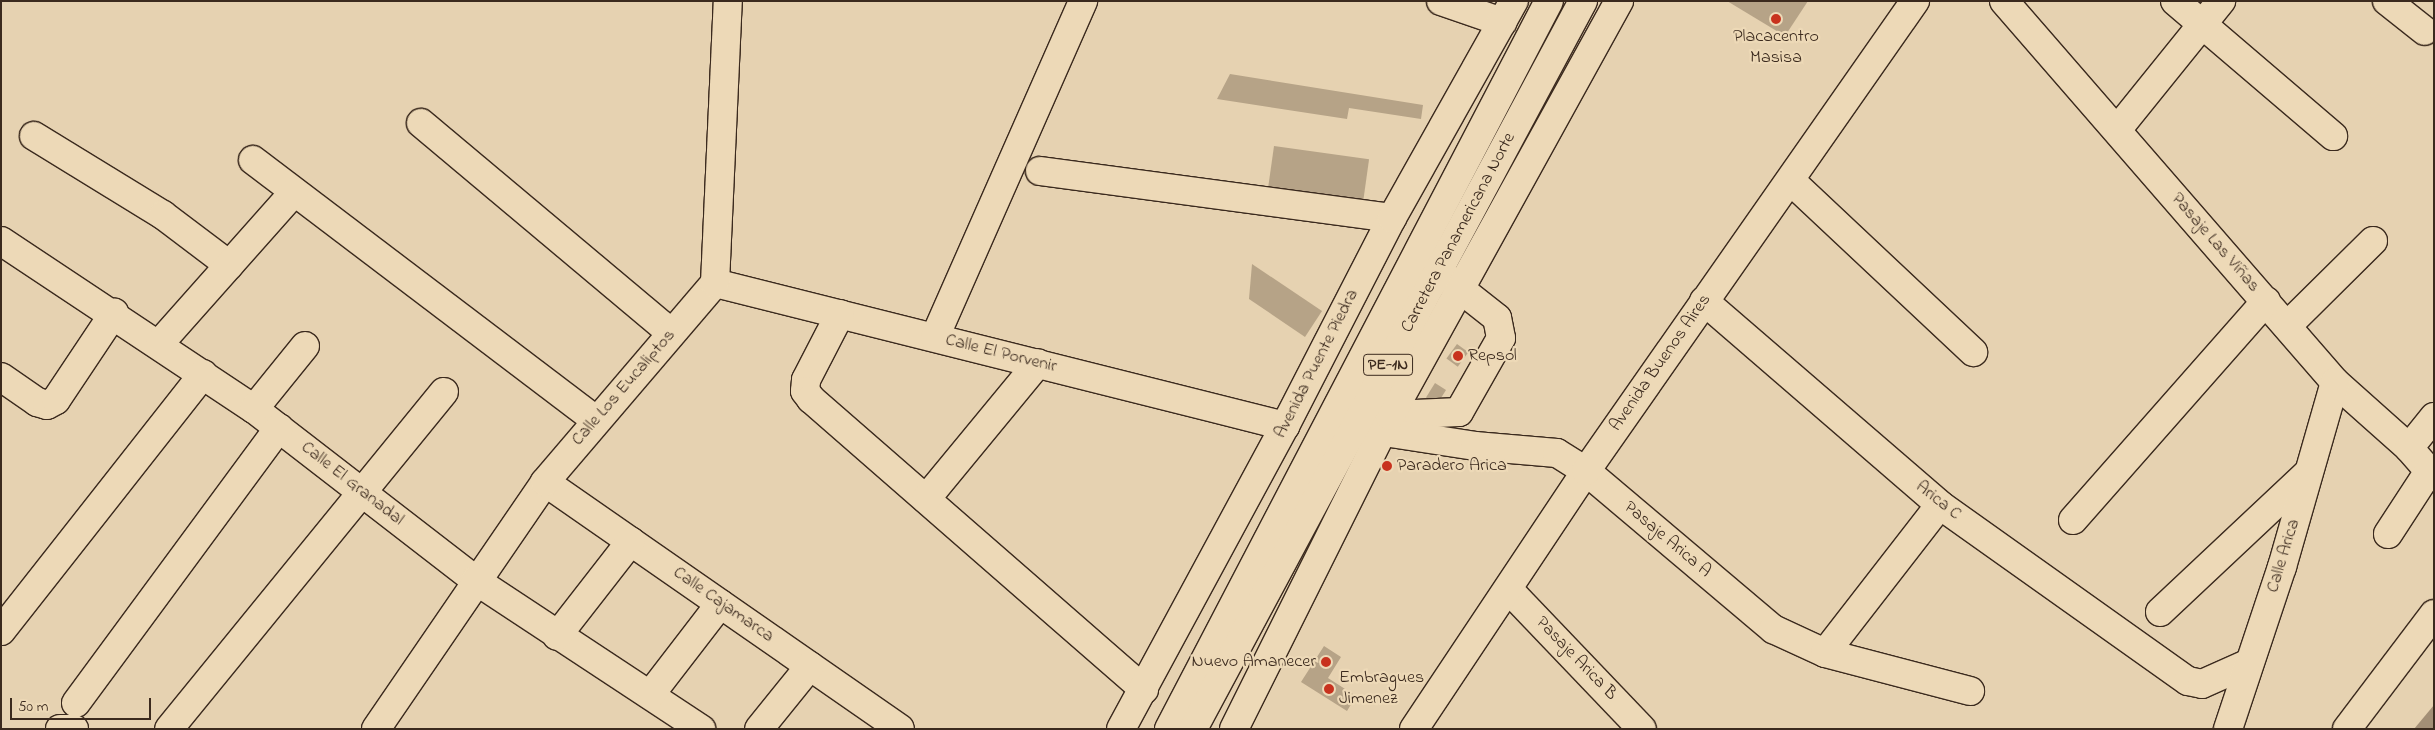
<!DOCTYPE html>
<meta charset="utf-8">
<style>
body{margin:0}
#map{position:relative;width:2435px;height:730px;overflow:hidden;background:#e6d2b1;font-family:"Indie Flower",sans-serif}
div>[style]{position:absolute}
.water>*{inset:0;background:#a38f76}
.building>*{inset:0;background:#b6a387;transform-origin:0 0}
.roads{filter:drop-shadow(1px 0 #3b2a1e) drop-shadow(-1px 0 #3b2a1e) drop-shadow(0 1px #3b2a1e) drop-shadow(0 -1px #3b2a1e)}
.minor>*{height:28px;margin:-14px;padding:0 14px;transform-origin:14px;border-radius:14px;background:#edd9b7}
.major>*{height:28px;margin:-14px;padding:0 14px;transform-origin:14px;border-radius:14px;background:#edd9b7}
.highway>*{height:28px;margin:-14px;padding:0 14px;transform-origin:14px;border-radius:14px;background:#edd9b7}
.dots>*{width:14px;height:14px;translate:-50% -50%;box-sizing:border-box;border:2px solid #edd9b7;border-radius:50%}
span{translate:-50% -50%;white-space:nowrap;text-align:center;line-height:1.15;-webkit-text-stroke:4.5px #edd9b7;paint-order:stroke}
.shield-label span{padding:1px 4px;background:#edd9b7;border:1px solid;border-radius:4px;-webkit-text-stroke-width:0}
.shield-label{font-size:16px;color:#3b2a1e;font-weight:700}
.poi-label{font-size:18px;color:#3b2a1e}
.left{translate:0 -50%;text-align:left}
.right{translate:-100% -50%;text-align:right}
.street-label{font-size:18px;color:#3b2a1e}
.frame{position:absolute;inset:0;border:2px solid #3b2a1e;pointer-events:none}
.scale{position:absolute;left:10px;top:698px;width:141px;height:22px;box-sizing:border-box;border:2px solid #3b2a1e;border-top:0;padding-left:6px;font-size:15px;line-height:18px;white-space:nowrap;color:#3b2a1e;-webkit-text-stroke:4px #edd9b7;paint-order:stroke}
</style>
<div id="map">
<div class="water">
<i style="clip-path:polygon(2434px 705px,2434px 729px,2414px 729px)"></i>
</div>
<div class="building">
<i style="clip-path:polygon(1727px 1px,1808px 1px,1785px 36px)"></i>
<i style="clip-path:polygon(1230px 74px,1423px 105px,1421px 119px,1349px 108px,1347px 119px,1217px 99px)"></i>
<i style="left:1274px;top:146px;width:96px;height:42px;rotate:8deg"></i>
<i style="clip-path:polygon(1252px 264px,1322px 311px,1305px 337px,1249px 299px)"></i>
<i style="left:1457px;top:344px;width:14px;height:18px;rotate:36deg"></i>
<i style="left:1435px;top:383px;width:13px;height:17px;rotate:32deg"></i>
<i style="clip-path:polygon(1324px 646px,1341px 657px,1328px 678px,1356px 696px,1347px 711px,1301px 682px)"></i>
</div>
<div class="roads">
<div class="minor">
<i style="left:1441px;top:1px;width:65px;rotate:19deg"></i>
<i style="left:2004px;top:1px;width:505px;rotate:49.02deg"></i>
<i style="left:2335px;top:382px;width:99px;rotate:41.7deg"></i>
<i style="left:2409px;top:448px;width:38px;rotate:49deg"></i>
<i style="left:2175px;top:1px;width:208px;rotate:40.5deg"></i>
<i style="left:2387px;top:1px;width:48px;rotate:38.3deg"></i>
<i style="left:421px;top:123px;width:326px;rotate:40deg"></i>
<i style="left:2117px;top:130px;width:166px;rotate:-51.1deg"></i>
<i style="left:34px;top:136px;width:151px;rotate:31.5deg"></i>
<i style="left:163px;top:215px;width:83px;rotate:37.1deg"></i>
<i style="left:253px;top:160px;width:430px;rotate:37.2deg"></i>
<i style="left:1040px;top:171px;width:355px;rotate:7.6deg"></i>
<i style="left:1791px;top:181px;width:250px;rotate:43.2deg"></i>
<i style="left:1px;top:241px;width:304px;rotate:33.6deg"></i>
<i style="left:254px;top:409px;width:279px;rotate:37.7deg"></i>
<i style="left:475px;top:580px;width:271px;rotate:33.4deg"></i>
<i style="left:715px;top:283px;width:588px;rotate:14.08deg"></i>
<i style="left:1704px;top:301px;width:312px;rotate:40.8deg"></i>
<i style="left:1940px;top:505px;width:304px;rotate:35.4deg"></i>
<i style="left:2188px;top:681px;width:14px;rotate:12deg"></i>
<i style="left:2202px;top:684px;width:51px;rotate:-24.1deg"></i>
<i style="left:840px;top:314px;width:74px;rotate:117.3deg"></i>
<i style="left:806px;top:380px;width:11px;rotate:95deg"></i>
<i style="left:805px;top:391px;width:10px;rotate:53deg"></i>
<i style="left:811px;top:399px;width:442px;rotate:41.1deg"></i>
<i style="left:2287px;top:326px;width:121px;rotate:-44.7deg"></i>
<i style="left:935px;top:337px;width:367px;rotate:-66.2deg"></i>
<i style="left:160px;top:343px;width:202px;rotate:-48.4deg"></i>
<i style="left:1px;top:377px;width:44px;rotate:34.8deg"></i>
<i style="left:37px;top:402px;width:10px;rotate:17deg"></i>
<i style="left:47px;top:405px;width:10px;rotate:-29deg"></i>
<i style="left:56px;top:400px;width:105px;rotate:-56.3deg"></i>
<i style="left:254px;top:409px;width:81px;rotate:-51deg"></i>
<i style="left:1370px;top:416px;width:89px;rotate:-2.6deg"></i>
<i style="left:1459px;top:412px;width:85px;rotate:-60.4deg"></i>
<i style="left:1501px;top:338px;width:20px;rotate:-101deg"></i>
<i style="left:1497px;top:318px;width:71px;rotate:-141.8deg"></i>
<i style="left:1358px;top:428px;width:118px;rotate:8.7deg"></i>
<i style="left:1475px;top:446px;width:82px;rotate:4.9deg"></i>
<i style="left:1557px;top:453px;width:34px;rotate:32deg"></i>
<i style="left:1586px;top:471px;width:245px;rotate:40.2deg"></i>
<i style="left:1773px;top:629px;width:57px;rotate:24.8deg"></i>
<i style="left:1825px;top:653px;width:150px;rotate:14.7deg"></i>
<i style="left:2409px;top:448px;width:40px;rotate:-51deg"></i>
<i style="left:545px;top:482px;width:432px;rotate:34.8deg"></i>
<i style="left:926px;top:499px;width:176px;rotate:-50.5deg"></i>
<i style="left:2073px;top:520px;width:292px;rotate:-48.6deg"></i>
<i style="left:2388px;top:534px;width:75px;rotate:-56.9deg"></i>
<i style="left:1509px;top:590px;width:192px;rotate:46.3deg"></i>
<i style="left:2160px;top:612px;width:203px;rotate:-43.2deg"></i>
<i style="left:1px;top:631px;width:327px;rotate:-51.8deg"></i>
<i style="left:557px;top:636px;width:120px;rotate:-52.1deg"></i>
<i style="left:1825px;top:653px;width:187px;rotate:-52.2deg"></i>
<i style="left:650px;top:695px;width:115px;rotate:-52.4deg"></i>
<i style="left:76px;top:703px;width:342px;rotate:-53.6deg"></i>
<i style="left:60px;top:729px;width:14px"></i>
<i style="left:169px;top:729px;width:435px;rotate:-50.8deg"></i>
<i style="left:376px;top:729px;width:299px;rotate:-55.6deg"></i>
<i style="left:545px;top:482px;width:262px;rotate:-49.5deg"></i>
<i style="left:715px;top:283px;width:282px;rotate:-87.4deg"></i>
<i style="left:759px;top:729px;width:81px;rotate:-51deg"></i>
<i style="left:2228px;top:729px;width:171px;rotate:-71.6deg"></i>
<i style="left:2282px;top:567px;width:192px;rotate:-74deg"></i>
<i style="left:2347px;top:729px;width:144px;rotate:-52.9deg"></i>
</div>
<div class="major">
<i style="left:1121px;top:729px;width:345px;rotate:-61.6deg"></i>
<i style="left:1285px;top:426px;width:234px;rotate:-62.8deg"></i>
<i style="left:1392px;top:218px;width:249px;rotate:-60.7deg"></i>
<i style="left:1234px;top:729px;width:350px;rotate:-63.5deg"></i>
<i style="left:1390px;top:416px;width:474px;rotate:-61.1deg"></i>
<i style="left:1414px;top:729px;width:310px;rotate:-56.3deg"></i>
<i style="left:1586px;top:471px;width:574px;rotate:-55.01deg"></i>
</div>
<div class="highway">
<i style="left:1169px;top:729px;width:821px;rotate:-62.44deg"></i>
<i style="left:1193px;top:729px;width:826px;rotate:-61.82deg"></i>
</div>
</div>
<div class="dots">
<i style="left:1776px;top:19px;background:#c8321e"></i>
<i style="left:1458px;top:356px;background:#c8321e"></i>
<i style="left:1387px;top:466px;background:#c8321e"></i>
<i style="left:1326px;top:662px;background:#c8321e"></i>
<i style="left:1329px;top:689px;background:#c8321e"></i>
</div>
<div class="shield-label">
<span style="left:1388px;top:365px">PE-1N</span>
</div>
<div class="poi-label">
<span style="left:1776px;top:48px">Placacentro<br>Masisa</span>
<span class="left" style="left:1468px;top:356px">Repsol</span>
<span class="left" style="left:1397px;top:466px">Paradero Arica</span>
<span class="right" style="left:1316px;top:662px">Nuevo Amanecer</span>
<span class="left" style="left:1339px;top:689px">Embragues<br>Jimenez</span>
</div>
<div class="street-label">
<span style="left:1459px;top:233px;rotate:-62deg">Carretera Panamericana Norte</span>
<span style="left:2215px;top:243px;rotate:49deg">Pasaje Las Viñas</span>
<span style="left:1001px;top:354px;rotate:14deg">Calle El Porvenir</span>
<span style="left:1661px;top:363px;rotate:-55deg">Avenida Buenos Aires</span>
<span style="left:1317px;top:364px;rotate:-63deg">Avenida Puente Piedra</span>
<span style="left:624px;top:388px;rotate:-49deg">Calle Los Eucaliptos</span>
<span style="left:352px;top:484px;rotate:38deg">Calle El Granadal</span>
<span style="left:1938px;top:501px;rotate:38deg">Arica C</span>
<span style="left:1667px;top:540px;rotate:40deg">Pasaje Arica A</span>
<span style="left:2284px;top:556px;rotate:-73deg">Calle Arica</span>
<span style="left:723px;top:605px;rotate:35deg">Calle Cajamarca</span>
<span style="left:1576px;top:659px;rotate:46deg">Pasaje Arica B</span>
</div>
<div class="frame"></div>
<div class="scale">50 m</div>
</div>
